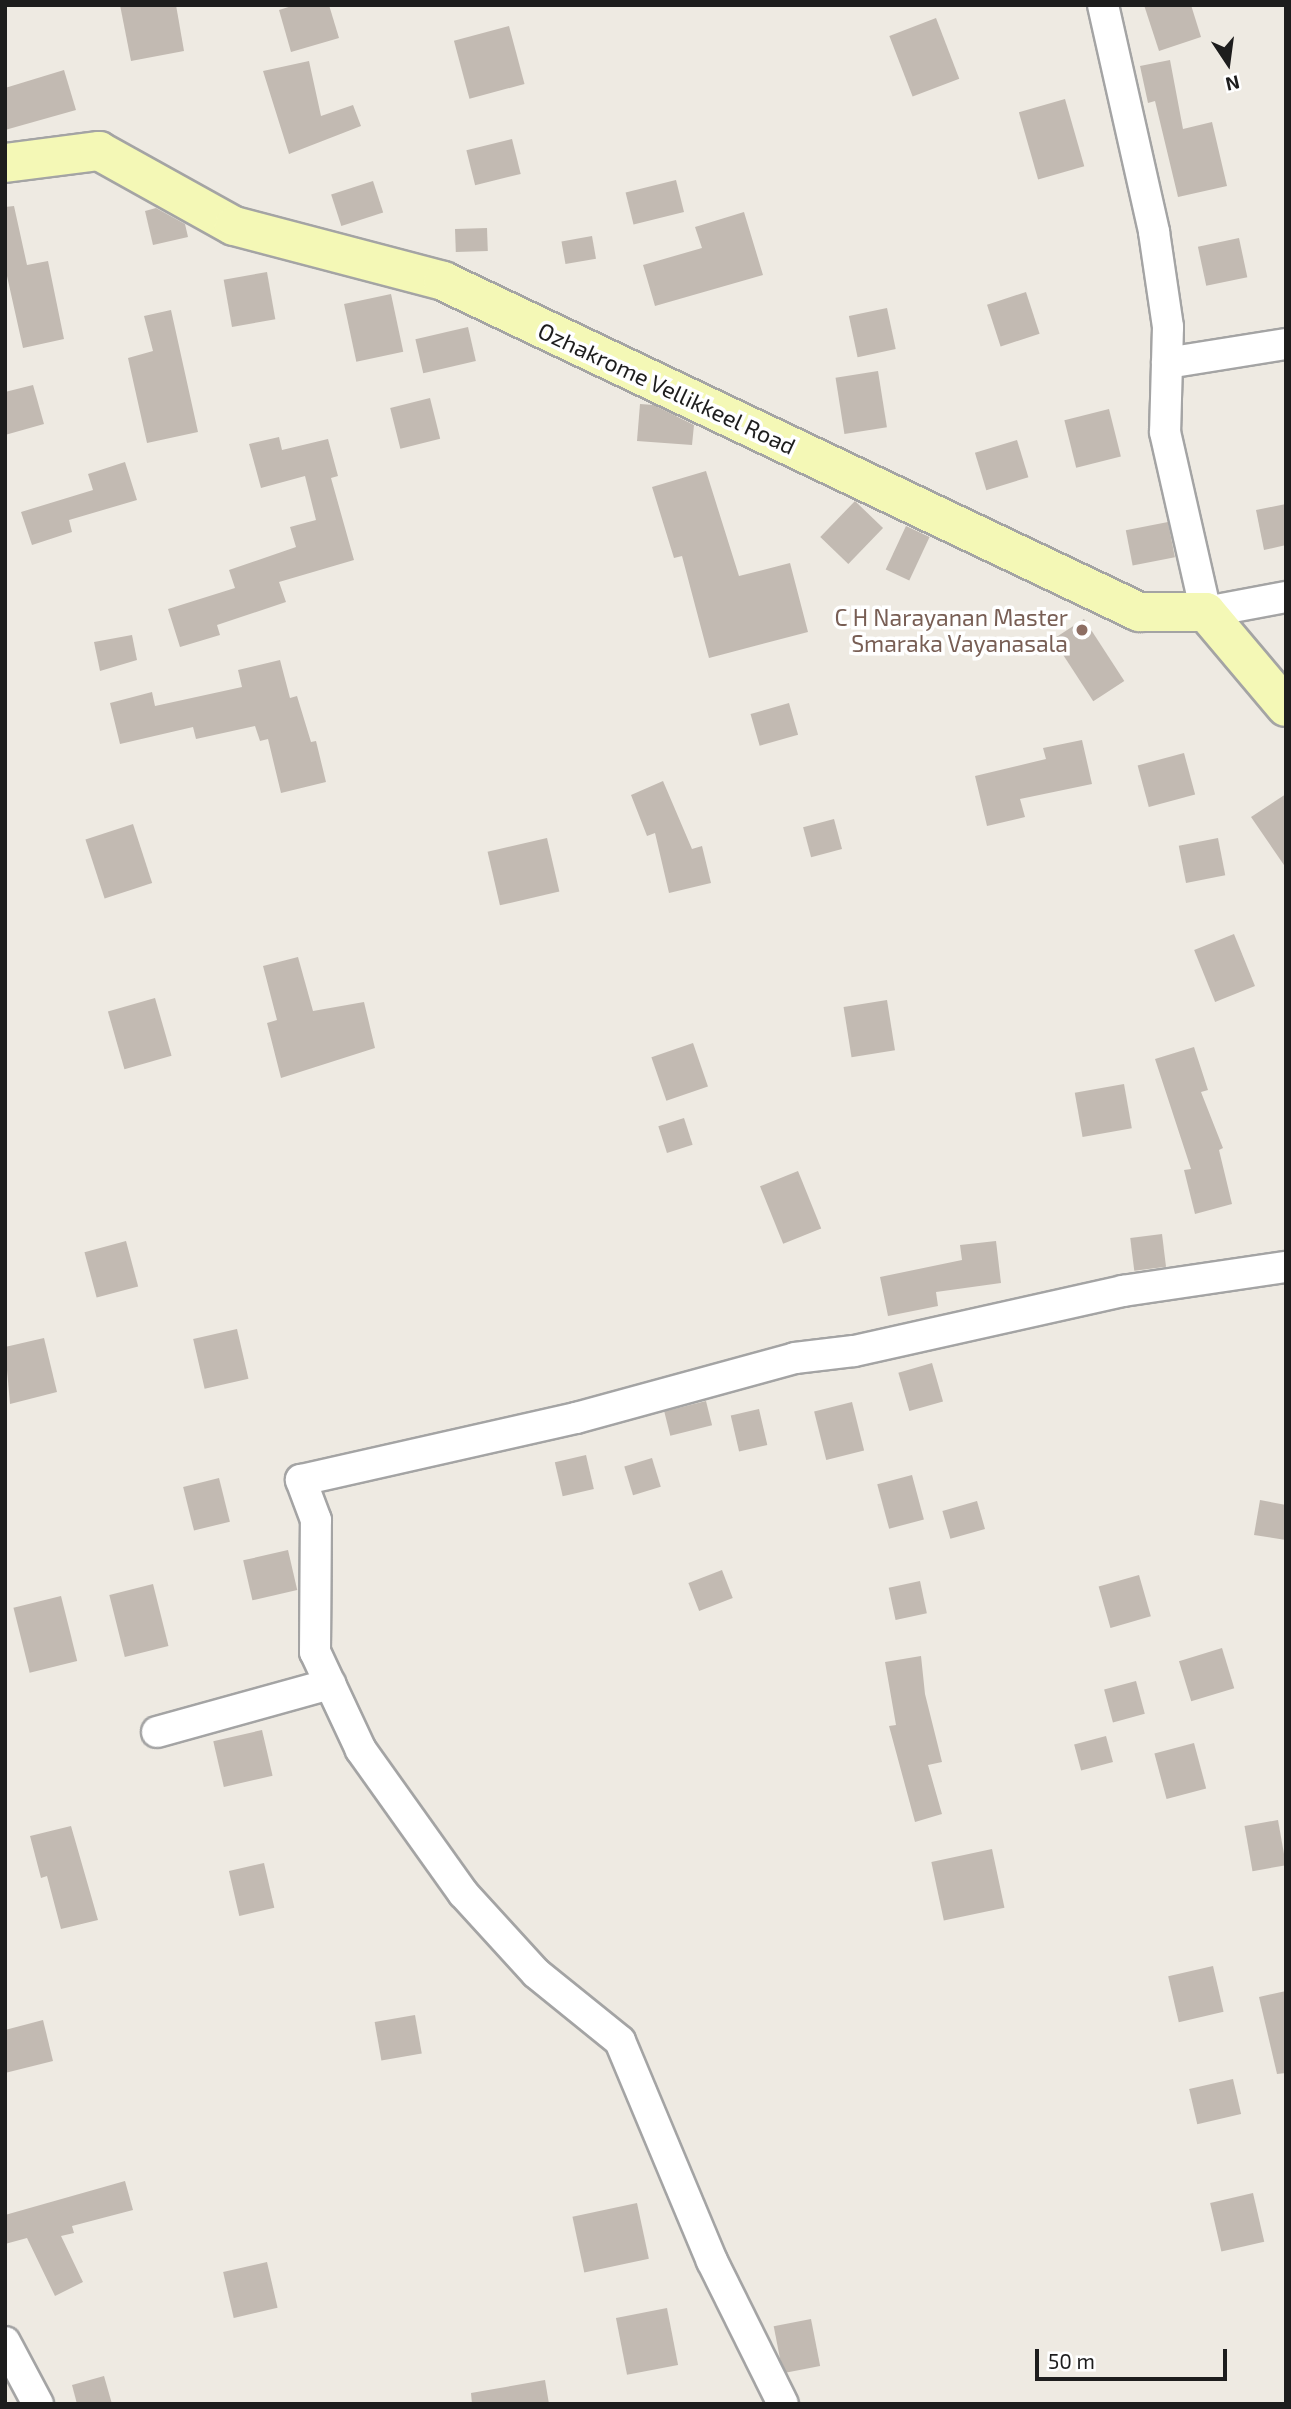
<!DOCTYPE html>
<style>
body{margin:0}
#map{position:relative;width:1291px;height:2409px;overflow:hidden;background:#eeeae2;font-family:"Exo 2",sans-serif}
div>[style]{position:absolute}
.building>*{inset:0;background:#c2bab2;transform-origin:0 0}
.roads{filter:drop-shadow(2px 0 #a4a4a4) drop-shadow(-2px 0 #a4a4a4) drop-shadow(0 2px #a4a4a4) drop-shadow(0 -2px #a4a4a4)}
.street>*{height:30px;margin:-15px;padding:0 15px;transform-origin:15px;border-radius:15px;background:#fff}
.secondary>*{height:38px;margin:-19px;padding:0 19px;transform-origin:19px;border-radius:19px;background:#f4f8b6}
.dots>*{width:19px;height:19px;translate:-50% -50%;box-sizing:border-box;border:4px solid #fff;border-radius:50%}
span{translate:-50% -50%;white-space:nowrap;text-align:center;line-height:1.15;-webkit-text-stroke:7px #fff;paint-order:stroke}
.street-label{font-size:23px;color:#1d1d1d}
.education-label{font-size:23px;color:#785e54}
.right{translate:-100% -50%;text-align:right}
.frame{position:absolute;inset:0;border:7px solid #1d1d1d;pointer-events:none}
.north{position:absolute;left:1193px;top:28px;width:70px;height:70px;-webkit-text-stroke:5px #fff;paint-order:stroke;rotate:167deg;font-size:19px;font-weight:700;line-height:28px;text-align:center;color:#1d1d1d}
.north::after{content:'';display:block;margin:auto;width:24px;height:32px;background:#1d1d1d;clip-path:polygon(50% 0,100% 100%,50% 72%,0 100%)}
.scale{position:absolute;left:1035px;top:2349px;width:192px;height:32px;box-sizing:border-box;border:4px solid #1d1d1d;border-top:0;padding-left:9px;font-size:21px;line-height:24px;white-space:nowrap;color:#1d1d1d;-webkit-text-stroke:5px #fff;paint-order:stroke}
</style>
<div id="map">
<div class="building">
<i style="clip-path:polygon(120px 5px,176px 5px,184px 51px,131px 61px)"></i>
<i style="clip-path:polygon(295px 5px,329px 5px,339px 38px,291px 52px,279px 10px)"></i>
<i style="clip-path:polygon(1144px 5px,1191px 5px,1201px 37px,1159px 51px)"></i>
<i style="left:936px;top:18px;width:65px;height:50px;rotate:69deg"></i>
<i style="left:509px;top:26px;width:60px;height:57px;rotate:75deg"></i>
<i style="clip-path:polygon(1170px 60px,1183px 129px,1212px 122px,1227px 186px,1178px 197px,1155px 101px,1148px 103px,1140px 66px)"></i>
<i style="clip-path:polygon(309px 61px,321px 116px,353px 105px,361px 126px,289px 154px,263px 71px)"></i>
<i style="clip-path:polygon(64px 70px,76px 110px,5px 130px,5px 88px)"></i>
<i style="left:1065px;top:99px;width:70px;height:48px;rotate:74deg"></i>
<i style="left:512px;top:139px;width:36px;height:47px;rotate:76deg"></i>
<i style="left:676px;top:180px;width:33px;height:52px;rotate:76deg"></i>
<i style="left:373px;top:181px;width:33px;height:44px;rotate:72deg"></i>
<i style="clip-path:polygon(14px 206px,27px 265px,48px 261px,64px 339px,23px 348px,5px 267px,5px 207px)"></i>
<i style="clip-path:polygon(156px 208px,185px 224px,188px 237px,153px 245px,145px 211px)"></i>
<i style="clip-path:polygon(744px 212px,763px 275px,655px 306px,643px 265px,702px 248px,695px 227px)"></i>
<i style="left:487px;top:228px;width:23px;height:32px;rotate:88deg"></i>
<i style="left:592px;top:236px;width:23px;height:31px;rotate:80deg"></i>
<i style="left:1239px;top:238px;width:40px;height:42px;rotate:78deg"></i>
<i style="left:267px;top:272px;width:48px;height:44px;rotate:80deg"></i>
<i style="left:1026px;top:292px;width:44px;height:41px;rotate:72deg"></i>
<i style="left:391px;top:294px;width:59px;height:48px;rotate:78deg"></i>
<i style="left:887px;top:308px;width:42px;height:39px;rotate:78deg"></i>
<i style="clip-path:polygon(171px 310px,198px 432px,147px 443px,128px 358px,153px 351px,144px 316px)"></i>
<i style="left:468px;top:327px;width:35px;height:54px;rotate:77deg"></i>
<i style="left:878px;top:371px;width:57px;height:43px;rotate:81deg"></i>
<i style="clip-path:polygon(33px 385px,44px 424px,5px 435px,5px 392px)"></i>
<i style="left:430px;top:398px;width:42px;height:41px;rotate:76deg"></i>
<i style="clip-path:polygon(640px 404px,654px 405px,694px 425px,692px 445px,637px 441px)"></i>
<i style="left:1109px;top:409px;width:49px;height:46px;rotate:76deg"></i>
<i style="clip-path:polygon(279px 437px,282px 450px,328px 439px,338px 476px,331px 478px,354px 560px,279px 582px,286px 602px,217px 625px,220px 635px,180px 647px,168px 609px,235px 588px,229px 570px,296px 547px,290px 527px,316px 520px,305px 476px,261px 488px,249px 444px)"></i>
<i style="left:1017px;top:440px;width:39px;height:44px;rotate:73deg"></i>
<i style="clip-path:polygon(125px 462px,137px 500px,69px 520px,72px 532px,32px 545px,21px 512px,93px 490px,88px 474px)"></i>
<i style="clip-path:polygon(706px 471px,739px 576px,790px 563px,808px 632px,709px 658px,682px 556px,674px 558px,652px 487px)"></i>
<i style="left:855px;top:501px;width:39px;height:50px;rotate:44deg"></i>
<i style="clip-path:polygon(1286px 504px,1286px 545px,1264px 550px,1256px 510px)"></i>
<i style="left:1168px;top:522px;width:36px;height:43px;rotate:79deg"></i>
<i style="left:906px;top:526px;width:26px;height:48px;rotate:25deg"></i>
<i style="left:1084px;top:619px;width:74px;height:37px;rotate:57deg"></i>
<i style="clip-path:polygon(132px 635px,137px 660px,100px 671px,94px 642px)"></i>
<i style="clip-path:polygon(280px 660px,290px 698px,297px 696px,311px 742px,316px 741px,326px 782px,281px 793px,268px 739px,260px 741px,255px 726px,196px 739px,193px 727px,120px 744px,110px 703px,152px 692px,155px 706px,242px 687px,238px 670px)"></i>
<i style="left:789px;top:703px;width:33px;height:40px;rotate:74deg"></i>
<i style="clip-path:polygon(1082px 740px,1092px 784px,1020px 799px,1025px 817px,987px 826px,975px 776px,1046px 759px,1043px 748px)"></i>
<i style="left:1184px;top:753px;width:43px;height:48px;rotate:75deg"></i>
<i style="clip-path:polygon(663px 781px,692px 849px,702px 846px,711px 883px,669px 893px,655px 833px,647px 836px,631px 795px)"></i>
<i style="clip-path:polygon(1286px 794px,1286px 868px,1251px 817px)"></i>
<i style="left:834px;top:819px;width:31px;height:32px;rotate:75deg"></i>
<i style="left:133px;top:824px;width:62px;height:50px;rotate:72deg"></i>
<i style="left:547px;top:838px;width:55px;height:61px;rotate:77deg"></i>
<i style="left:1218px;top:838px;width:38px;height:40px;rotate:79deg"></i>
<i style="left:1234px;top:934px;width:56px;height:43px;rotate:68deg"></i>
<i style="clip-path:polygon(298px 957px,313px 1011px,364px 1002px,375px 1048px,281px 1078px,267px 1023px,277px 1020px,263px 966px)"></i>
<i style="left:155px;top:998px;width:60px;height:49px;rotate:74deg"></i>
<i style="left:887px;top:1000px;width:51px;height:44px;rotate:81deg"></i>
<i style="left:693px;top:1043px;width:46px;height:44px;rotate:71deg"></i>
<i style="clip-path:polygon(1194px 1047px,1208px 1090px,1201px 1092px,1223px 1148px,1219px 1150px,1232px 1204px,1195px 1214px,1184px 1170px,1191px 1169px,1155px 1059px)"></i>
<i style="left:1124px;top:1084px;width:45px;height:50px;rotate:80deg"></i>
<i style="left:684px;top:1118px;width:28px;height:27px;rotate:72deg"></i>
<i style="left:798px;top:1171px;width:62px;height:41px;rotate:68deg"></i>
<i style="left:1162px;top:1234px;width:33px;height:32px;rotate:83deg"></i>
<i style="left:126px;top:1241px;width:47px;height:43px;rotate:75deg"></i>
<i style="clip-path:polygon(996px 1241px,1001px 1283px,936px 1292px,938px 1306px,888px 1316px,880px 1277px,962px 1260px,960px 1245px)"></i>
<i style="left:237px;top:1329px;width:51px;height:45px;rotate:77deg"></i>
<i style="clip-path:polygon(44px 1338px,57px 1392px,10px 1404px,5px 1347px)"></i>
<i style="left:932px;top:1363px;width:40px;height:35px;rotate:74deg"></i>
<i style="left:706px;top:1401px;width:25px;height:43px;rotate:76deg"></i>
<i style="left:852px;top:1402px;width:50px;height:39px;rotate:76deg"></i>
<i style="left:759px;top:1409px;width:37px;height:29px;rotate:77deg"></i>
<i style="left:586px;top:1455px;width:35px;height:32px;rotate:77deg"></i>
<i style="left:652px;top:1458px;width:30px;height:29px;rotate:73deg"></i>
<i style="left:912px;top:1475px;width:46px;height:36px;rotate:75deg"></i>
<i style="left:219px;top:1478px;width:45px;height:37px;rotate:76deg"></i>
<i style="clip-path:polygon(1260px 1500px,1286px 1505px,1286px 1540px,1254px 1535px)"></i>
<i style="left:977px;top:1501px;width:29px;height:36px;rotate:74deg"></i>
<i style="left:288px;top:1550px;width:41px;height:46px;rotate:77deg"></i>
<i style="left:722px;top:1570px;width:30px;height:36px;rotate:69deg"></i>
<i style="left:1139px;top:1575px;width:43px;height:42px;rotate:74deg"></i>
<i style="left:920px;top:1581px;width:33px;height:32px;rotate:78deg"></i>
<i style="left:153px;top:1584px;width:64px;height:45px;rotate:76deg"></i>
<i style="left:61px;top:1596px;width:67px;height:49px;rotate:76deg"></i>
<i style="left:1222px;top:1648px;width:42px;height:45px;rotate:73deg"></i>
<i style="clip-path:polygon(921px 1656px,925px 1694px,942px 1762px,928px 1765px,942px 1814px,915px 1822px,889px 1726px,896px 1725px,885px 1662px)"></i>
<i style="left:1136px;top:1681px;width:34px;height:33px;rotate:75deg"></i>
<i style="left:262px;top:1730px;width:47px;height:50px;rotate:77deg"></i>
<i style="left:1106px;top:1736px;width:27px;height:33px;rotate:75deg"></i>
<i style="left:1194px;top:1743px;width:47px;height:41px;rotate:75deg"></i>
<i style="left:1278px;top:1820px;width:46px;height:34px;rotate:80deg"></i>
<i style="clip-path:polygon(71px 1826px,98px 1920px,61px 1929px,47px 1876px,41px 1878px,30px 1836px)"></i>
<i style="left:992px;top:1849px;width:60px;height:62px;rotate:78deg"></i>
<i style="left:264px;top:1863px;width:46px;height:36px;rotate:77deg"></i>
<i style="left:1213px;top:1966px;width:47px;height:46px;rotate:77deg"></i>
<i style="clip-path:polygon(1286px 1991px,1286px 2073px,1277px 2074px,1259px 1997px)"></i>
<i style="left:415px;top:2015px;width:39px;height:41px;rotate:80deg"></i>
<i style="clip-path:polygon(43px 2020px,53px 2061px,5px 2073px,5px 2030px)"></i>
<i style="left:1233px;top:2079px;width:36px;height:45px;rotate:77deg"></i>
<i style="clip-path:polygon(125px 2181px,133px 2210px,72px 2226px,74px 2233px,61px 2236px,83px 2282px,55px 2296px,27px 2238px,5px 2244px,5px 2215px)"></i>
<i style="left:1253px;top:2193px;width:50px;height:44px;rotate:77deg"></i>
<i style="left:637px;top:2203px;width:57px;height:66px;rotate:78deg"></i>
<i style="left:267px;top:2262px;width:47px;height:45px;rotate:77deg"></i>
<i style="left:667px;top:2308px;width:58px;height:52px;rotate:79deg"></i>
<i style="left:811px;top:2319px;width:48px;height:38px;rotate:79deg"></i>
<i style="clip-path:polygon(104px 2376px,112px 2404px,77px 2404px,72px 2385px)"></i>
<i style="clip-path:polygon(545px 2380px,549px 2404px,472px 2404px,471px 2393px)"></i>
</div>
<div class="roads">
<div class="street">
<i style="left:1103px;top:5px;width:233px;rotate:77.3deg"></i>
<i style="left:1154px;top:232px;width:96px;rotate:81.6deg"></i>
<i style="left:1168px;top:327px;width:105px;rotate:91.6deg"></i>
<i style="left:1165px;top:432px;width:185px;rotate:77.2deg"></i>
<i style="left:1206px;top:612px;width:81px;rotate:-10.6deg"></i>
<i style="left:1167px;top:363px;width:121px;rotate:-9.1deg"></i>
<i style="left:157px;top:1732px;width:180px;rotate:-15.5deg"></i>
<i style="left:5px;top:2342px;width:70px;rotate:62deg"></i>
<i style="left:783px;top:2404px;width:160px;rotate:-116.4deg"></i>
<i style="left:712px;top:2261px;width:238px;rotate:-112.7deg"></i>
<i style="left:620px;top:2041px;width:108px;rotate:-141deg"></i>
<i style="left:536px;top:1973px;width:108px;rotate:-132.4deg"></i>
<i style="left:463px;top:1893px;width:176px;rotate:-125.5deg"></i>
<i style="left:361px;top:1750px;width:108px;rotate:-115.1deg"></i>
<i style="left:315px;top:1652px;width:132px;rotate:-89.6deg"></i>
<i style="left:316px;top:1520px;width:43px;rotate:-110.6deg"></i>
<i style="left:301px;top:1480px;width:282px;rotate:-12.7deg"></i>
<i style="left:576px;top:1418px;width:227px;rotate:-15.3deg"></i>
<i style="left:795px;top:1358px;width:59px;rotate:-6.8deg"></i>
<i style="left:854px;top:1351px;width:276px;rotate:-12.6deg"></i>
<i style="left:1123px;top:1291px;width:165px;rotate:-8.4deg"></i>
</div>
<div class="secondary">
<i style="left:5px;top:163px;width:95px;rotate:-7.3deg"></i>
<i style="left:99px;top:151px;width:154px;rotate:29.1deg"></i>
<i style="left:234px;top:226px;width:216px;rotate:14.7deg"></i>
<i style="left:443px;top:281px;width:771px;rotate:25.43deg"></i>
<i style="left:1139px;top:612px;width:67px"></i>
<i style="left:1206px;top:612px;width:124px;rotate:49.9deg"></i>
</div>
</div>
<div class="dots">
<i style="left:1082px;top:630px;background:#8d6e63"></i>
</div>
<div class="street-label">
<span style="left:667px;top:388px;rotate:25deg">Ozhakrome Vellikkeel Road</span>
</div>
<div class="education-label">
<span class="right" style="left:1068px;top:630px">C H Narayanan Master<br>Smaraka Vayanasala</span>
</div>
<div class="frame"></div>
<div class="north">N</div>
<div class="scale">50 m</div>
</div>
